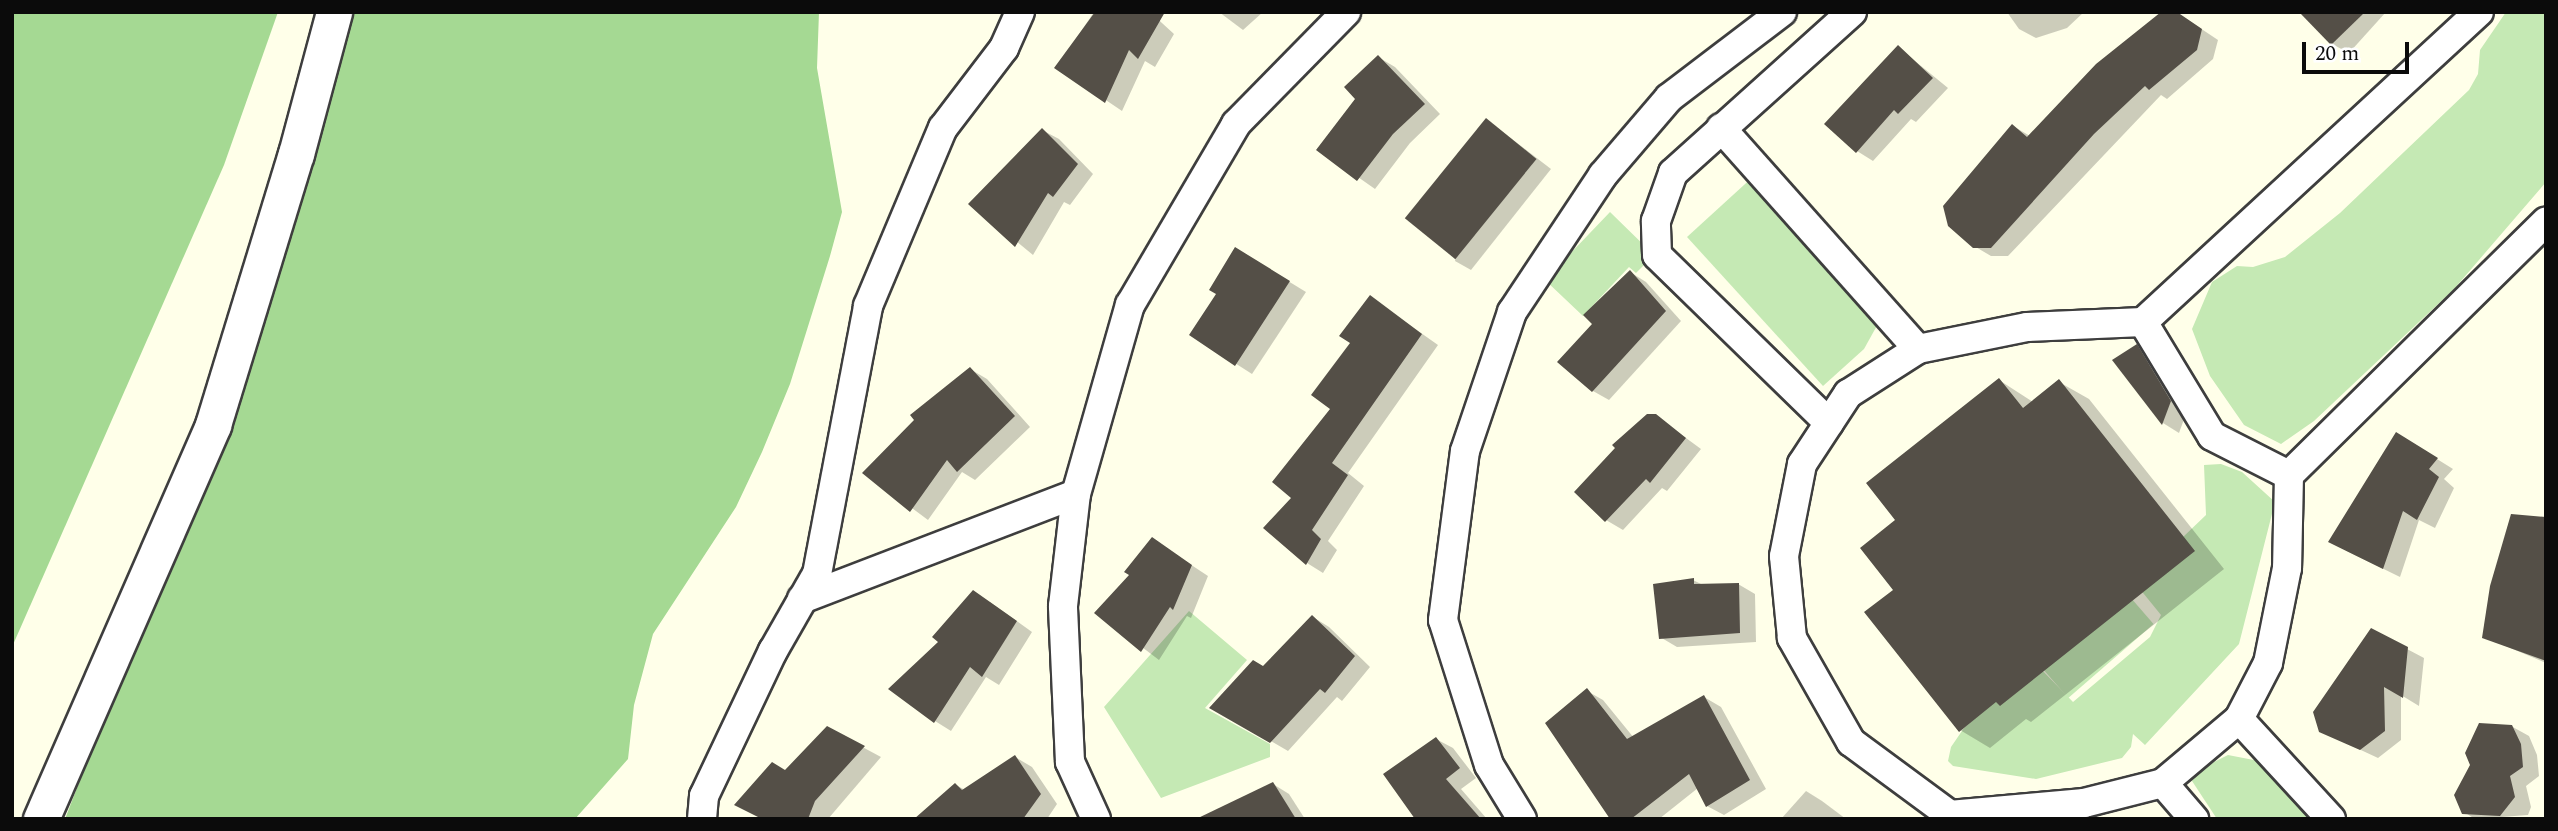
<!DOCTYPE html>
<style>
body{margin:0}
#map{position:relative;width:2558px;height:831px;overflow:hidden;background:#ffffe9;font-family:Spectral,serif}
div>[style]{position:absolute}
.green>*{inset:0;background:#c5e9b4;transform-origin:0 0}
.forest>*{inset:0;background:#a5d993}
.shadow>*{inset:0;background:#0003}
.building>*{inset:0;background:#544f47;transform-origin:0 0}
.roads{filter:drop-shadow(2px 0 #3e3e3e) drop-shadow(-2px 0 #3e3e3e) drop-shadow(0 2px #3e3e3e) drop-shadow(0 -2px #3e3e3e)}
.minor>*{height:28px;margin:-14px;padding:0 14px;transform-origin:14px;border-radius:14px;background:#fff}
.tertiary>*{height:35px;margin:-17.5px;padding:0 17.5px;transform-origin:17.5px;border-radius:17.5px;background:#fff}
span{translate:-50% -50%;white-space:nowrap;text-align:center;line-height:1.15;-webkit-text-stroke:7px #fff;paint-order:stroke}
.frame{position:absolute;inset:0;border:14px solid #0b0b0b;pointer-events:none}
.scale{position:absolute;left:2302px;top:42px;width:107px;height:32px;box-sizing:border-box;border:4px solid #0b0b0b;border-top:0;padding-left:9px;font-size:21px;line-height:24px;white-space:nowrap;color:#0b0b0b;-webkit-text-stroke:5px #fff;paint-order:stroke}
</style>
<div id="map">
<div class="green">
<i style="clip-path:polygon(2506px 12px,2546px 12px,2546px 182px,2454px 289px,2314px 421px,2281px 444px,2244px 425px,2210px 376px,2192px 329px,2212px 282px,2237px 266px,2253px 267px,2285px 257px,2340px 213px,2469px 90px,2478px 74px,2480px 50px)"></i>
<i style="clip-path:polygon(1756px 174px,1879px 322px,1864px 349px,1823px 386px,1687px 237px)"></i>
<i style="clip-path:polygon(1610px 212px,1654px 255px,1636px 273px,1629px 267px,1583px 316px,1545px 280px)"></i>
<i style="clip-path:polygon(2221px 464px,2242px 472px,2275px 502px,2239px 644px,2145px 745px,2133px 734px,2131px 747px,2122px 758px,2036px 779px,1953px 766px,1948px 761px,1951px 747px,1964px 728px,2037px 665px,2073px 702px,2150px 637px,2161px 615px,2135px 583px,2206px 515px,2204px 465px)"></i>
<i style="left:2124px;top:590px;width:45px;height:113px;rotate:49deg"></i>
<i style="clip-path:polygon(1189px 611px,1247px 660px,1205px 708px,1270px 744px,1270px 757px,1161px 798px,1104px 707px)"></i>
<i style="clip-path:polygon(2228px 755px,2264px 762px,2313px 819px,2217px 819px,2192px 781px,2196px 771px)"></i>
</div>
<div class="forest">
<i style="clip-path:polygon(12px 12px,278px 12px,224px 165px,12px 647px)"></i>
<i style="clip-path:polygon(319px 12px,819px 12px,817px 68px,842px 212px,830px 256px,790px 384px,762px 452px,736px 507px,653px 634px,634px 705px,628px 759px,575px 819px,65px 819px,111px 700px)"></i>
</div>
<div class="shadow">
<i style="clip-path:polygon(1094px 12px,1150px 12px,1174px 34px,1155px 67px,1145px 61px,1122px 111px,1057px 67px)"></i>
<i style="clip-path:polygon(1219px 12px,1263px 12px,1243px 30px)"></i>
<i style="clip-path:polygon(2007px 12px,2084px 12px,2067px 28px,2036px 38px,2019px 29px)"></i>
<i style="clip-path:polygon(2302px 12px,2386px 12px,2349px 53px,2332px 44px)"></i>
<i style="clip-path:polygon(2185px 18px,2218px 40px,2213px 59px,2167px 99px,2161px 95px,2008px 256px,1991px 256px,1974px 246px,2013px 126px,2030px 136px)"></i>
<i style="clip-path:polygon(1898px 47px,1948px 88px,1916px 122px,1911px 119px,1873px 161px,1857px 151px)"></i>
<i style="clip-path:polygon(1378px 57px,1395px 67px,1440px 114px,1410px 143px,1375px 189px,1318px 149px,1357px 98px)"></i>
<i style="clip-path:polygon(1487px 120px,1551px 169px,1471px 270px,1455px 261px)"></i>
<i style="clip-path:polygon(1042px 130px,1059px 139px,1093px 174px,1070px 205px,1064px 202px,1033px 255px,971px 204px)"></i>
<i style="clip-path:polygon(1252px 259px,1306px 292px,1252px 374px,1191px 335px)"></i>
<i style="clip-path:polygon(1630px 272px,1646px 282px,1681px 321px,1609px 400px,1593px 391px,1595px 324px)"></i>
<i style="clip-path:polygon(1370px 297px,1438px 345px,1348px 473px,1364px 486px,1328px 541px,1337px 550px,1323px 573px,1307px 563px,1294px 497px,1332px 409px)"></i>
<i style="clip-path:polygon(2137px 346px,2153px 356px,2187px 411px,2179px 433px,2163px 423px,2114px 361px)"></i>
<i style="clip-path:polygon(970px 369px,987px 379px,1030px 427px,975px 480px,962px 472px,928px 520px,865px 473px)"></i>
<i style="clip-path:polygon(1999px 380px,2033px 402px,2059px 382px,2089px 399px,2224px 569px,2031px 722px,2026px 719px,1990px 748px,1960px 730px,1896px 590px,1897px 520px)"></i>
<i style="clip-path:polygon(1656px 416px,1701px 449px,1667px 491px,1662px 488px,1623px 530px,1606px 520px)"></i>
<i style="clip-path:polygon(2413px 444px,2453px 469px,2444px 479px,2454px 488px,2435px 528px,2419px 520px,2400px 577px,2347px 551px)"></i>
<i style="clip-path:polygon(2546px 519px,2546px 663px,2484px 637px)"></i>
<i style="clip-path:polygon(1152px 539px,1208px 576px,1191px 618px,1187px 616px,1159px 660px,1097px 613px,1132px 575px)"></i>
<i style="clip-path:polygon(1693px 580px,1703px 585px,1738px 584px,1755px 594px,1756px 642px,1677px 647px,1660px 637px)"></i>
<i style="clip-path:polygon(990px 602px,1032px 632px,999px 685px,986px 677px,951px 731px,935px 721px)"></i>
<i style="clip-path:polygon(1313px 617px,1329px 627px,1370px 667px,1342px 701px,1337px 697px,1288px 751px,1212px 707px,1264px 668px)"></i>
<i style="clip-path:polygon(2407px 649px,2424px 658px,2419px 706px,2401px 695px,2401px 740px,2378px 758px,2320px 731px)"></i>
<i style="clip-path:polygon(1587px 691px,1603px 700px,1634px 738px,1704px 697px,1721px 707px,1766px 789px,1724px 815px,1707px 806px,1698px 788px,1659px 819px,1612px 819px)"></i>
<i style="clip-path:polygon(2511px 726px,2529px 736px,2537px 755px,2539px 776px,2526px 786px,2531px 807px,2528px 815px,2475px 819px,2464px 812px,2472px 765px)"></i>
<i style="clip-path:polygon(827px 728px,881px 757px,828px 819px,763px 819px,786px 772px)"></i>
<i style="clip-path:polygon(1436px 739px,1453px 748px,1476px 778px,1461px 789px,1487px 819px,1417px 819px)"></i>
<i style="clip-path:polygon(1015px 757px,1032px 767px,1057px 804px,1047px 819px,917px 819px,956px 785px,965px 790px)"></i>
<i style="clip-path:polygon(1273px 784px,1289px 794px,1305px 819px,1223px 819px)"></i>
<i style="clip-path:polygon(1806px 791px,1822px 801px,1846px 819px,1781px 819px)"></i>
</div>
<div class="building">
<i style="clip-path:polygon(1095px 12px,1165px 12px,1138px 59px,1129px 50px,1105px 103px,1054px 68px)"></i>
<i style="clip-path:polygon(2161px 12px,2177px 12px,2202px 29px,2197px 50px,2149px 90px,2145px 86px,2094px 134px,1991px 248px,1973px 248px,1948px 226px,1943px 206px,2012px 124px,2027px 137px,2096px 64px)"></i>
<i style="clip-path:polygon(2299px 12px,2365px 12px,2331px 45px)"></i>
<i style="clip-path:polygon(1898px 45px,1933px 78px,1898px 114px,1894px 110px,1856px 153px,1824px 124px)"></i>
<i style="clip-path:polygon(1378px 55px,1425px 104px,1393px 134px,1357px 181px,1316px 150px,1355px 99px,1344px 87px)"></i>
<i style="left:1486px;top:118px;width:65px;height:129px;rotate:39deg"></i>
<i style="clip-path:polygon(1042px 128px,1078px 164px,1053px 197px,1048px 193px,1015px 247px,968px 204px)"></i>
<i style="clip-path:polygon(1235px 247px,1290px 281px,1235px 366px,1189px 335px,1216px 294px,1209px 290px)"></i>
<i style="clip-path:polygon(1630px 270px,1666px 311px,1592px 392px,1557px 362px,1592px 324px,1583px 315px)"></i>
<i style="clip-path:polygon(1370px 295px,1422px 334px,1332px 463px,1348px 475px,1312px 530px,1321px 539px,1306px 565px,1263px 528px,1291px 498px,1272px 482px,1330px 409px,1311px 395px,1350px 343px,1339px 336px)"></i>
<i style="clip-path:polygon(2137px 344px,2171px 401px,2162px 425px,2112px 360px)"></i>
<i style="clip-path:polygon(970px 367px,1015px 416px,957px 472px,947px 460px,910px 512px,862px 473px,914px 420px,910px 415px)"></i>
<i style="clip-path:polygon(1999px 378px,2023px 408px,2059px 379px,2195px 551px,2000px 706px,1996px 702px,1959px 732px,1864px 612px,1893px 590px,1860px 548px,1895px 520px,1866px 483px)"></i>
<i style="clip-path:polygon(1647px 414px,1656px 414px,1686px 438px,1650px 483px,1646px 479px,1605px 522px,1574px 492px,1615px 448px,1612px 445px)"></i>
<i style="clip-path:polygon(2396px 432px,2438px 458px,2429px 469px,2439px 477px,2417px 520px,2403px 511px,2383px 569px,2328px 542px)"></i>
<i style="clip-path:polygon(2511px 514px,2546px 517px,2546px 661px,2482px 638px,2490px 586px)"></i>
<i style="clip-path:polygon(1152px 537px,1192px 565px,1173px 610px,1170px 607px,1141px 652px,1094px 613px,1129px 575px,1124px 572px)"></i>
<i style="clip-path:polygon(1694px 578px,1694px 584px,1739px 583px,1740px 633px,1659px 639px,1653px 584px)"></i>
<i style="clip-path:polygon(973px 590px,1017px 621px,982px 677px,970px 667px,934px 723px,888px 689px,938px 642px,932px 637px)"></i>
<i style="clip-path:polygon(1312px 615px,1355px 656px,1325px 693px,1320px 689px,1270px 743px,1209px 708px,1253px 660px,1263px 666px)"></i>
<i style="clip-path:polygon(2371px 628px,2408px 647px,2403px 698px,2384px 687px,2385px 731px,2360px 750px,2319px 732px,2313px 712px)"></i>
<i style="clip-path:polygon(1587px 688px,1627px 739px,1704px 695px,1750px 780px,1706px 807px,1689px 774px,1631px 819px,1610px 819px,1545px 723px)"></i>
<i style="clip-path:polygon(2479px 723px,2512px 725px,2521px 744px,2523px 767px,2510px 776px,2515px 797px,2500px 816px,2462px 814px,2454px 795px,2470px 765px,2465px 753px)"></i>
<i style="clip-path:polygon(827px 726px,865px 746px,815px 801px,808px 819px,762px 819px,734px 805px,772px 762px,785px 770px)"></i>
<i style="clip-path:polygon(1436px 737px,1460px 768px,1446px 779px,1481px 819px,1415px 819px,1383px 774px)"></i>
<i style="clip-path:polygon(1015px 755px,1041px 794px,1023px 819px,914px 819px,955px 783px,962px 790px)"></i>
<i style="clip-path:polygon(1273px 782px,1296px 819px,1196px 819px)"></i>
</div>
<div class="roads">
<div class="minor">
<i style="left:1721px;top:128px;width:296px;rotate:48.3deg"></i>
<i style="left:2143px;top:322px;width:133px;rotate:58.8deg"></i>
<i style="left:2212px;top:436px;width:86px;rotate:26.9deg"></i>
<i style="left:2289px;top:475px;width:93px;rotate:91.2deg"></i>
<i style="left:2287px;top:568px;width:97px;rotate:101.3deg"></i>
<i style="left:2268px;top:663px;width:63px;rotate:117.4deg"></i>
<i style="left:2239px;top:719px;width:99px;rotate:139.9deg"></i>
<i style="left:2163px;top:783px;width:81px;rotate:165.8deg"></i>
<i style="left:2084px;top:803px;width:135px;rotate:174.9deg"></i>
<i style="left:1950px;top:815px;width:123px;rotate:-143.6deg"></i>
<i style="left:1851px;top:742px;width:120px;rotate:-119.6deg"></i>
<i style="left:1792px;top:638px;width:82px;rotate:-95.6deg"></i>
<i style="left:1784px;top:556px;width:94px;rotate:-78.9deg"></i>
<i style="left:1802px;top:464px;width:84px;rotate:-56.7deg"></i>
<i style="left:1848px;top:394px;width:83px;rotate:-32.7deg"></i>
<i style="left:1918px;top:349px;width:111px;rotate:-11.4deg"></i>
<i style="left:2027px;top:327px;width:116px;rotate:-2.5deg"></i>
<i style="left:2143px;top:322px;width:457px;rotate:-42.7deg"></i>
<i style="left:1829px;top:423px;width:240px;rotate:-135.7deg"></i>
<i style="left:1657px;top:255px;width:34px;rotate:-92deg"></i>
<i style="left:1656px;top:221px;width:51px;rotate:-70.5deg"></i>
<i style="left:1673px;top:173px;width:241px;rotate:-42deg"></i>
<i style="left:2289px;top:475px;width:361px;rotate:-44.6deg"></i>
<i style="left:802px;top:599px;width:293px;rotate:-21deg"></i>
<i style="left:2239px;top:719px;width:136px;rotate:47.4deg"></i>
<i style="left:2163px;top:783px;width:48px;rotate:49.3deg"></i>
<i style="left:702px;top:819px;width:23px;rotate:-85deg"></i>
<i style="left:704px;top:796px;width:161px;rotate:-64.6deg"></i>
<i style="left:773px;top:651px;width:89px;rotate:-60.3deg"></i>
<i style="left:817px;top:574px;width:273px;rotate:-79.2deg"></i>
<i style="left:868px;top:306px;width:193px;rotate:-67.2deg"></i>
<i style="left:943px;top:128px;width:101px;rotate:-52.7deg"></i>
<i style="left:1004px;top:48px;width:39px;rotate:-66deg"></i>
<i style="left:1096px;top:819px;width:63px;rotate:-114.5deg"></i>
<i style="left:1070px;top:762px;width:156px;rotate:-92.6deg"></i>
<i style="left:1063px;top:606px;width:113px;rotate:-83.4deg"></i>
<i style="left:1076px;top:494px;width:197px;rotate:-74.1deg"></i>
<i style="left:1130px;top:305px;width:210px;rotate:-59.6deg"></i>
<i style="left:1236px;top:124px;width:157px;rotate:-45.5deg"></i>
<i style="left:1522px;top:819px;width:63px;rotate:-121.4deg"></i>
<i style="left:1489px;top:765px;width:152px;rotate:-107.6deg"></i>
<i style="left:1443px;top:620px;width:170px;rotate:-82.6deg"></i>
<i style="left:1465px;top:451px;width:147px;rotate:-71.3deg"></i>
<i style="left:1512px;top:312px;width:164px;rotate:-56.4deg"></i>
<i style="left:1603px;top:175px;width:101px;rotate:-49.4deg"></i>
<i style="left:1669px;top:98px;width:142px;rotate:-37.3deg"></i>
</div>
<div class="tertiary">
<i style="left:41px;top:819px;width:430px;rotate:-66.4deg"></i>
<i style="left:213px;top:425px;width:283px;rotate:-73deg"></i>
<i style="left:296px;top:154px;width:147px;rotate:-75deg"></i>
</div>
</div>
<div class="frame"></div>
<div class="scale">20 m</div>
</div>
